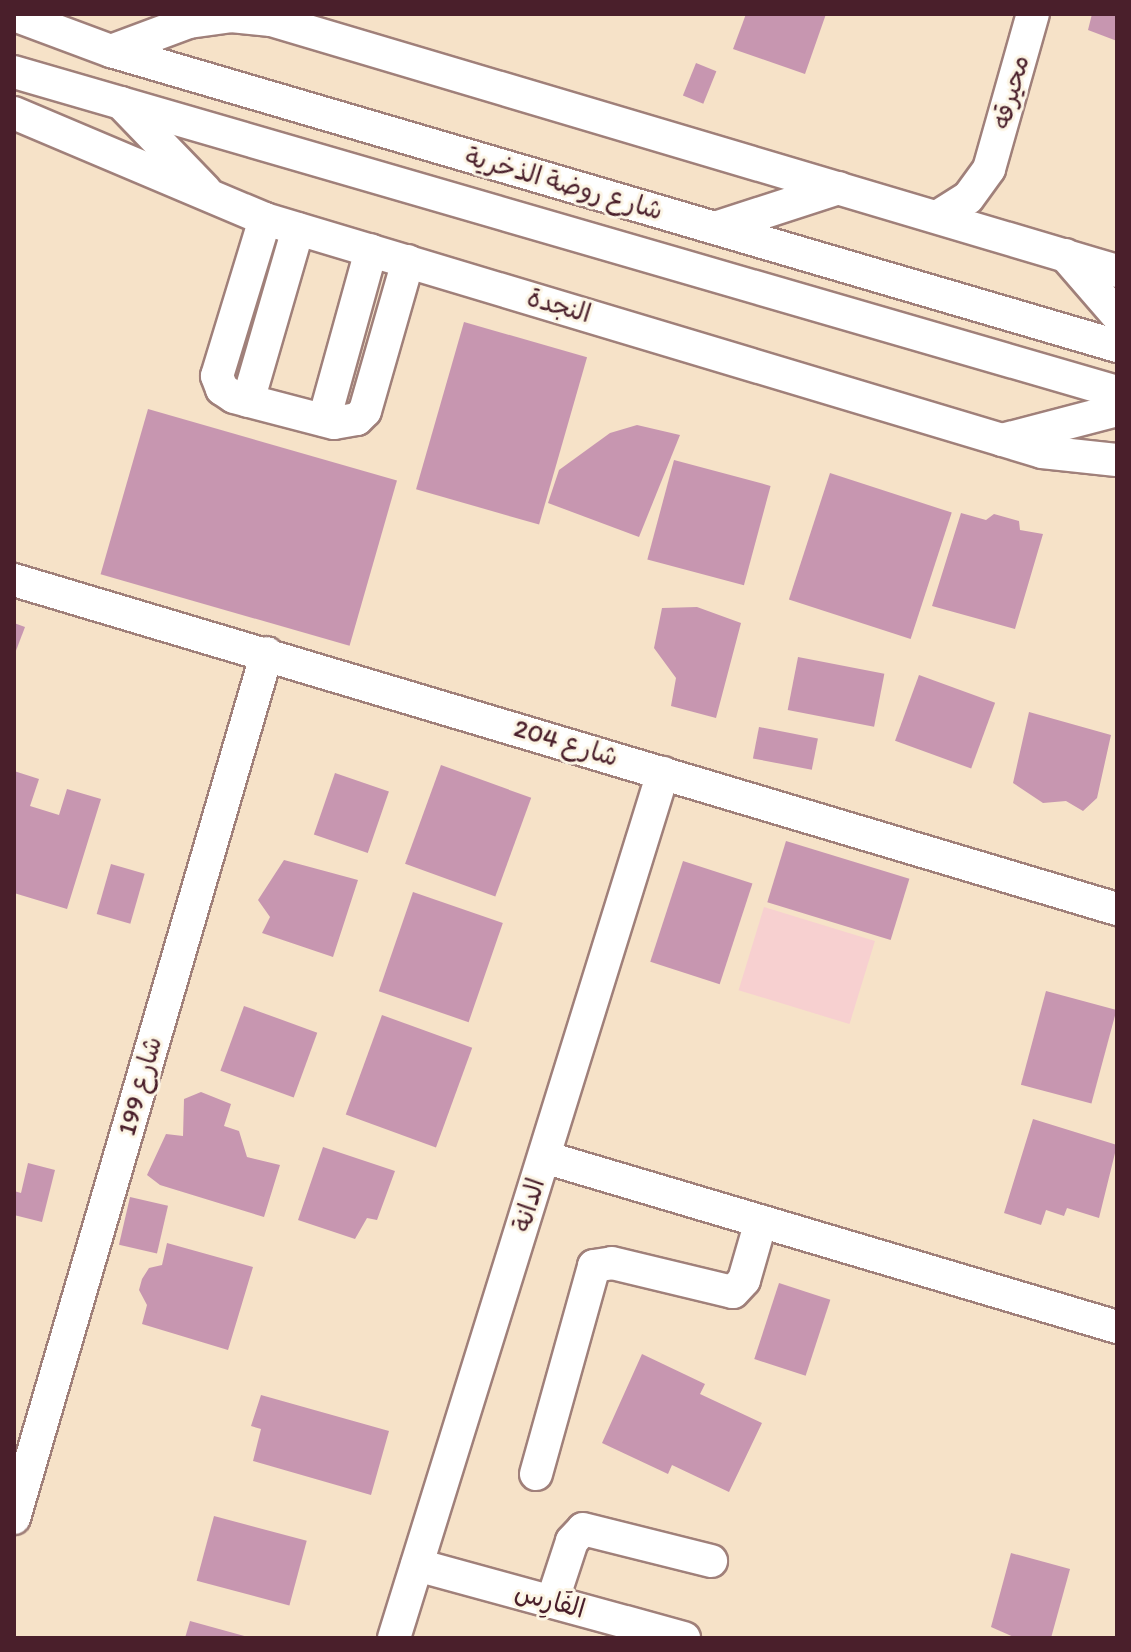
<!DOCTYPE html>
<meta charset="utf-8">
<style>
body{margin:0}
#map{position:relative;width:1131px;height:1652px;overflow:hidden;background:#f6e2c8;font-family:Itim,"Playpen Sans Arabic",sans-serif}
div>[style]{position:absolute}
.built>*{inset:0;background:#f7d0d0;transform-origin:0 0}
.building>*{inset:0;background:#c796b0;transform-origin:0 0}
.roads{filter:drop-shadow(2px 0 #a0807a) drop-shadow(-2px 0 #a0807a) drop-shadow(0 2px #a0807a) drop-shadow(0 -2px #a0807a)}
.minor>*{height:32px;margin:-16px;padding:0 16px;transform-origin:16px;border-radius:16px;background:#fff}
span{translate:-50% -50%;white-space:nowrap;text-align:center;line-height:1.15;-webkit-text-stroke:6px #fcf5e5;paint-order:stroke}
.street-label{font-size:26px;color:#4a1f2b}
.frame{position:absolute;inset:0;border:16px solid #4a1f2b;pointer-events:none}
</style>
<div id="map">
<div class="built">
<i style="left:764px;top:907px;width:116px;height:87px;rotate:17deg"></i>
</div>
<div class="building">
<i style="clip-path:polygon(746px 14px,826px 14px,805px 74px,733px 49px)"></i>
<i style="clip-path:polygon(1092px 14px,1117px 14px,1117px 41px,1088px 30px)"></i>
<i style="left:696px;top:63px;width:22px;height:35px;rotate:22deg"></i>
<i style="left:464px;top:322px;width:128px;height:174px;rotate:16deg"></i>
<i style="left:148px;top:409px;width:259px;height:172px;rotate:16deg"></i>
<i style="clip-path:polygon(637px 425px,680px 435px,639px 537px,548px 503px,559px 470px,610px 433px)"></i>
<i style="left:674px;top:460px;width:100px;height:103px;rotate:15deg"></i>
<i style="left:830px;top:473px;width:128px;height:133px;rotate:18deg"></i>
<i style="clip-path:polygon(961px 513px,986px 520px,994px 514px,1019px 521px,1020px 530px,1043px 534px,1015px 629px,932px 606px)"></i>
<i style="clip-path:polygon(697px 607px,741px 623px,716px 718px,671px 706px,676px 678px,654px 648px,662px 608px)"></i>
<i style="clip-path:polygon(14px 623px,25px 627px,14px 656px)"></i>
<i style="left:798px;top:657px;width:88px;height:54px;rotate:11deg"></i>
<i style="left:919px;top:675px;width:81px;height:70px;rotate:20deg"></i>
<i style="clip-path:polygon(1029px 712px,1111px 735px,1097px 798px,1083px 811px,1066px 801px,1043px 803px,1013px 783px)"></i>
<i style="left:759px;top:727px;width:60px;height:32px;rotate:11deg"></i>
<i style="left:441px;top:765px;width:96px;height:105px;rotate:20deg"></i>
<i style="clip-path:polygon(14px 771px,39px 779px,30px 806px,59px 815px,67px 789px,101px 799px,67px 909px,14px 893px)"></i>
<i style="left:335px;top:773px;width:57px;height:65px;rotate:19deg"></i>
<i style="left:786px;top:841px;width:129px;height:64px;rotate:17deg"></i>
<i style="clip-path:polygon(284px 860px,358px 880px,333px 957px,262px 933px,270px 917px,258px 900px)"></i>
<i style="left:683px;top:861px;width:73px;height:106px;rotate:18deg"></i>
<i style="left:111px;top:864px;width:35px;height:52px;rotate:16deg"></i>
<i style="left:413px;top:892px;width:95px;height:105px;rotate:19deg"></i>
<i style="left:1046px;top:991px;width:73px;height:97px;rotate:15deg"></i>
<i style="left:244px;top:1006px;width:78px;height:69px;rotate:20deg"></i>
<i style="left:382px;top:1015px;width:96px;height:106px;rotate:20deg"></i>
<i style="clip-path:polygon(201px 1092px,231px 1104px,224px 1126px,239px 1131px,247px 1157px,280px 1165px,264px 1217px,160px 1185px,147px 1175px,166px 1134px,183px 1136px,184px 1099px)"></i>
<i style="clip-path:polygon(1033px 1119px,1117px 1145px,1099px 1218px,1067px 1208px,1064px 1216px,1046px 1210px,1041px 1225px,1004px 1213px)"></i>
<i style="clip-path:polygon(323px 1147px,395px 1171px,377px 1220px,367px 1218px,355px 1239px,298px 1220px)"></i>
<i style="clip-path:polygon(28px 1163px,55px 1170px,42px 1222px,14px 1215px,14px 1191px,21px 1193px)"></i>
<i style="left:130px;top:1197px;width:39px;height:49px;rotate:13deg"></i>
<i style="clip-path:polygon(167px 1243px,253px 1267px,228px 1350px,142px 1324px,147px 1305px,139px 1290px,142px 1279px,149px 1268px,162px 1265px)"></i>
<i style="left:779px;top:1283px;width:54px;height:80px;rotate:18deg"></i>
<i style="clip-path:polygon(642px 1354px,705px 1384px,700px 1394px,762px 1423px,729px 1492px,672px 1465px,668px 1474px,602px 1443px)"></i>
<i style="clip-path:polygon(261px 1395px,389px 1431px,371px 1495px,253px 1461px,261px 1429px,251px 1426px)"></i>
<i style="left:214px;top:1516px;width:96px;height:67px;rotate:15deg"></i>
<i style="clip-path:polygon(1011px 1553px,1070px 1569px,1051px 1638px,1016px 1638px,991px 1627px)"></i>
<i style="clip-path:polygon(190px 1621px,248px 1637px,247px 1638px,185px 1638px)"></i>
</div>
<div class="roads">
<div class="minor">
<i style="left:14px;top:15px;width:103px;rotate:20.4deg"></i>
<i style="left:111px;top:51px;width:1048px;rotate:16.34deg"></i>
<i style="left:111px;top:51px;width:83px;rotate:-20.4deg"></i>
<i style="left:189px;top:22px;width:42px;rotate:-8.1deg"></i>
<i style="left:231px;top:16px;width:40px;rotate:5.7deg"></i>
<i style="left:271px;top:20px;width:882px;rotate:16.53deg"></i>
<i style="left:14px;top:72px;width:1148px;rotate:16.18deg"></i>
<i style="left:121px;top:103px;width:121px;rotate:46deg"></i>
<i style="left:14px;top:113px;width:272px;rotate:22.9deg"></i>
<i style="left:265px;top:219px;width:811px;rotate:16.69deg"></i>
<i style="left:1042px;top:452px;width:75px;rotate:6.1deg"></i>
<i style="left:937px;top:217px;width:36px;rotate:-32deg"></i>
<i style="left:968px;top:198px;width:36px;rotate:-54deg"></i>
<i style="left:989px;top:169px;width:161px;rotate:-74.2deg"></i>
<i style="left:265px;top:219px;width:164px;rotate:107deg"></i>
<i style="left:217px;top:376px;width:14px;rotate:69deg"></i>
<i style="left:222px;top:389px;width:14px;rotate:34deg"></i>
<i style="left:234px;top:397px;width:103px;rotate:14.6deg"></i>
<i style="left:334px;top:423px;width:23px;rotate:-10deg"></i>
<i style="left:357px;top:419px;width:11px;rotate:-45deg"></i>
<i style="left:365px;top:411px;width:156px;rotate:-74deg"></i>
<i style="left:715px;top:228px;width:130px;rotate:-17.9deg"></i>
<i style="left:1065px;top:255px;width:79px;rotate:49.1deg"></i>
<i style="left:248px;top:401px;width:179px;rotate:-73.8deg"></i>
<i style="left:324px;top:420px;width:176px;rotate:-74.5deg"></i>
<i style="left:1002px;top:440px;width:119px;rotate:-14.6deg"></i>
<i style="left:14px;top:580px;width:1151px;rotate:16.61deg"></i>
<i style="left:544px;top:1157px;width:598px;rotate:16.52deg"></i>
<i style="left:536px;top:1474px;width:216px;rotate:-74.4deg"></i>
<i style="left:594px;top:1266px;width:18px;rotate:-9deg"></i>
<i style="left:612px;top:1263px;width:124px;rotate:13.5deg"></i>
<i style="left:733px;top:1292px;width:16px;rotate:-47deg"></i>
<i style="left:744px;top:1280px;width:61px;rotate:-73.9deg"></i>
<i style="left:14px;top:1518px;width:901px;rotate:-73.7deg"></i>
<i style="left:417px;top:1565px;width:277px;rotate:15.3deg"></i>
<i style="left:552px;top:1602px;width:64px;rotate:-71.8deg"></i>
<i style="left:572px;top:1541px;width:16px;rotate:-47deg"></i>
<i style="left:583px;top:1529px;width:132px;rotate:14deg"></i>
<i style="left:394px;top:1638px;width:906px;rotate:-72.73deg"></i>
</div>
</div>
<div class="street-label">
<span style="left:1011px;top:92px;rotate:-74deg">محيرقه</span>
<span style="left:564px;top:184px;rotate:16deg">شارع روضة الذخرية</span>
<span style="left:559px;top:306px;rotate:16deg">النجدة</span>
<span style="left:566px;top:743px;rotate:17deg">شارع 204</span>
<span style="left:140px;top:1086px;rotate:-74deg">شارع 199</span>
<span style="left:529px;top:1205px;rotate:-73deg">الدانة</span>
<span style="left:550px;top:1601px;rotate:15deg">الفَارِس</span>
</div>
<div class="frame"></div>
</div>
